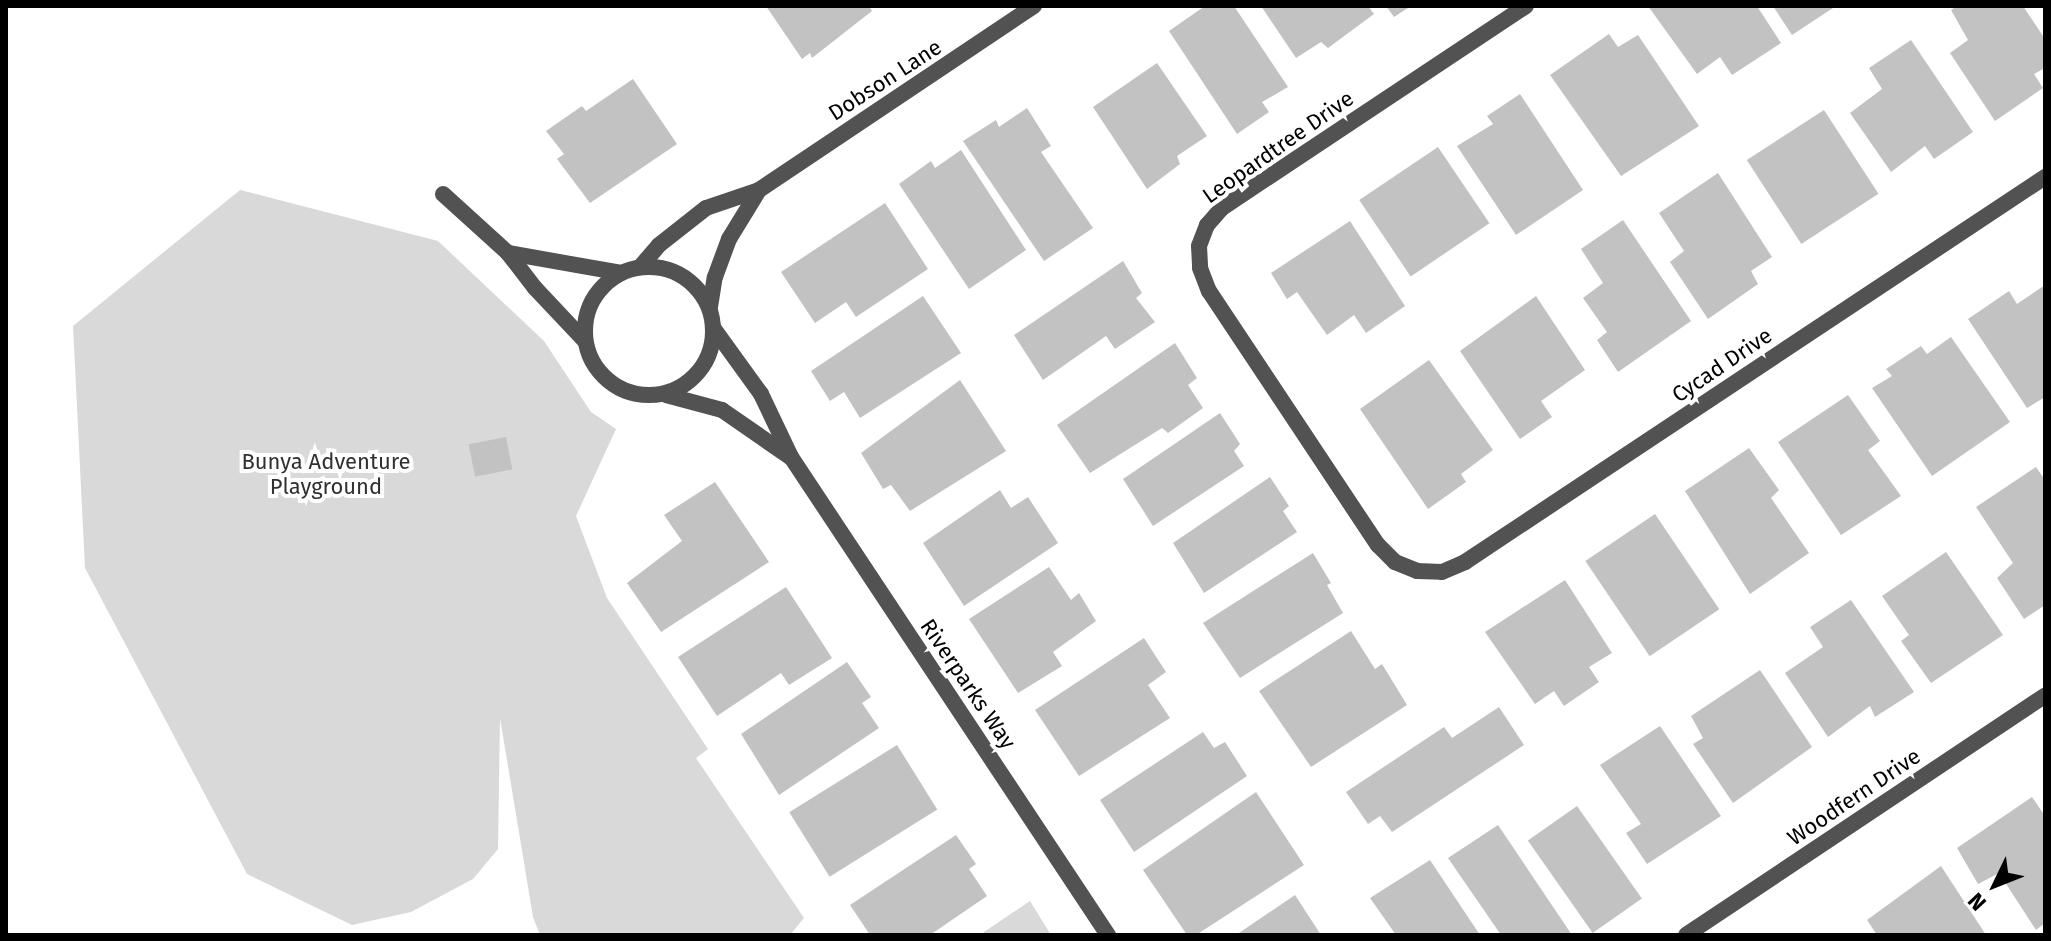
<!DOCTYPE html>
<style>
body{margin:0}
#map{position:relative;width:2051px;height:941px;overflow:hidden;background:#fff;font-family:"Fira Sans",sans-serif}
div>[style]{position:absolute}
.green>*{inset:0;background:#d9d9d9}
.building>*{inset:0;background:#c2c2c2;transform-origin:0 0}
.street>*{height:16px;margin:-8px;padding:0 8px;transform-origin:8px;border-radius:8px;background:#525252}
.street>.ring{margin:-8px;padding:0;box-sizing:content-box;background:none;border:16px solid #525252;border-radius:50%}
span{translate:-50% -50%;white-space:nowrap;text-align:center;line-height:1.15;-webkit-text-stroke:8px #fff;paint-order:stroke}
.street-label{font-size:22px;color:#000}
.park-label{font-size:22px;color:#303030}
.frame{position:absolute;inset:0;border:8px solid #000;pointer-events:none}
.north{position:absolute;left:1955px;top:845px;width:80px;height:80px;-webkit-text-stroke:6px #fff;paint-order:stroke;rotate:227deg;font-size:22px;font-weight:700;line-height:32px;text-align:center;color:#000}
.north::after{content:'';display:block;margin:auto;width:28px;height:36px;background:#000;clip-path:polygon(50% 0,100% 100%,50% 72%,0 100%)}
</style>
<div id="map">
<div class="green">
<i style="clip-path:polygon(240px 190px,438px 241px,544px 341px,591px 412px,616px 429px,576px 516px,607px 598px,708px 749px,696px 758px,804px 918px,790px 935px,540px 935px,533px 917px,500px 718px,498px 849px,473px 879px,411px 912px,352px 925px,247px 874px,85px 568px,73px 326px)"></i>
<i style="clip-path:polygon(1030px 901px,1051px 935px,984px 935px,984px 932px)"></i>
</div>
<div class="building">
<i style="clip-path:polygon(766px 6px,869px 6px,872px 11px,812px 58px,810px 53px,802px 59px)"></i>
<i style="clip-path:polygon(1205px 6px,1234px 6px,1288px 87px,1262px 102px,1269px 112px,1237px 134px,1169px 31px)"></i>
<i style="clip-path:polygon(1261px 6px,1368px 6px,1374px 14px,1328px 48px,1321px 42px,1296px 58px)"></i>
<i style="clip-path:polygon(1386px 6px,1411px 6px,1394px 17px)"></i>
<i style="clip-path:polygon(1648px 6px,1757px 6px,1781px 43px,1732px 75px,1720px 57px,1697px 74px)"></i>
<i style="clip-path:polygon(1773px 6px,1836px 6px,1792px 35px)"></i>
<i style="clip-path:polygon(1957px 6px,2023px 6px,2045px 39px,2045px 68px,2034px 74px,2043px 88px,1995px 121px,1950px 53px,1968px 40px,1951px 10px)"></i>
<i style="clip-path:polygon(1609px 34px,1618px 47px,1638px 35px,1699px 126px,1621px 176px,1550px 75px)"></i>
<i style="clip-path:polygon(1911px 40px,1973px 132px,1934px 159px,1925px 146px,1891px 172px,1850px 113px,1882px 89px,1869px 68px)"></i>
<i style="clip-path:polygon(1157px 63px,1207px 136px,1177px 156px,1180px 164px,1147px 189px,1093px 107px)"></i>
<i style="clip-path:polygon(633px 79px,677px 144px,590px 203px,557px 159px,564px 154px,546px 131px,582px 106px,586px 111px)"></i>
<i style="clip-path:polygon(1520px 94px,1583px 190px,1516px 235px,1457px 146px,1493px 124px,1487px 116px)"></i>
<i style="clip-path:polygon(1027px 108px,1051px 146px,1041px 152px,1093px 228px,1044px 261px,963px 141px,996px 120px,999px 127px)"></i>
<i style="left:1824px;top:110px;width:100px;height:92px;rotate:57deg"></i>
<i style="left:1438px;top:147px;width:92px;height:95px;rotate:56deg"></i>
<i style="clip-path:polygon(961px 150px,1026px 250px,969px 289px,899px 184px,931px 161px,935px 168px)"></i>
<i style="clip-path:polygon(1718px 173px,1772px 257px,1751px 271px,1758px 284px,1708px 319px,1670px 262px,1684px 251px,1659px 213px)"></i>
<i style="clip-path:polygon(885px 203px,928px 269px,856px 317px,846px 302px,815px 323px,781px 272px)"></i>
<i style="clip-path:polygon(1623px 220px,1691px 321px,1618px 372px,1597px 340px,1607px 332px,1583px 298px,1603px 283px,1581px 249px)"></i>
<i style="clip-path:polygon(1350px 221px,1405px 306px,1366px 333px,1354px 315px,1327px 335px,1297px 292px,1287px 299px,1271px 273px)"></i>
<i style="clip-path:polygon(1123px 261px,1142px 293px,1136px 298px,1155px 322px,1115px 349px,1106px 336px,1043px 380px,1014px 335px)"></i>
<i style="clip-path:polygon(2045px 285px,2045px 397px,2027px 408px,1968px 319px,2009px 291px,2017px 304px)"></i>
<i style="clip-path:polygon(923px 296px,961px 353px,860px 418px,844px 392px,830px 401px,811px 371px)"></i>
<i style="clip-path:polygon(1536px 296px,1585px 370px,1541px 401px,1552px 417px,1520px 439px,1460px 351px)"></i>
<i style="clip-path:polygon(1951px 337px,2010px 422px,1932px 476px,1872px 388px,1892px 376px,1886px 369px,1921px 346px,1927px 354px)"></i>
<i style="clip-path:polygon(1175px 343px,1197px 378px,1188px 385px,1203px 408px,1168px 433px,1162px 428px,1090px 473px,1057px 425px)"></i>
<i style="clip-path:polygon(1429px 360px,1493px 450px,1461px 474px,1466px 482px,1428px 509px,1360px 409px)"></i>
<i style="clip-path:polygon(960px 380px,1006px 451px,910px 511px,891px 485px,883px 489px,861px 453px)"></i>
<i style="clip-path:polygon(1848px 395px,1880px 441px,1868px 450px,1901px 496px,1841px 535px,1778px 442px)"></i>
<i style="clip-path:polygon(1220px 413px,1240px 444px,1234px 451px,1244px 466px,1153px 526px,1123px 479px)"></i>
<i style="left:506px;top:437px;width:33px;height:38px;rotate:79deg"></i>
<i style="clip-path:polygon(1749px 448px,1779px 490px,1771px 498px,1809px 553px,1750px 594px,1685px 491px)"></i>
<i style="clip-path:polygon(2036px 467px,2045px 480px,2045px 605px,2024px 619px,1997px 578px,2013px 563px,1976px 507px)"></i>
<i style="clip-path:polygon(1270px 477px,1289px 506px,1283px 511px,1297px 532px,1204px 593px,1173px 543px)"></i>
<i style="clip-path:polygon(715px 482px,769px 562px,661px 632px,627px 583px,682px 541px,664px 515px)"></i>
<i style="clip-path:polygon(1000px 490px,1011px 508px,1028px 497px,1058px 543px,964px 606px,923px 543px)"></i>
<i style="left:1655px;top:514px;width:115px;height:84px;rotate:56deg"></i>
<i style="clip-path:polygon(1946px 552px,2003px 635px,1931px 683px,1901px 641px,1909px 635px,1882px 596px)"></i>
<i style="clip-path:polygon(1313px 553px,1331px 583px,1327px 585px,1343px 613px,1240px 678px,1203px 623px)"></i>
<i style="clip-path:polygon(1049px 567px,1071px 600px,1079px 593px,1096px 621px,1053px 652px,1062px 666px,1018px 693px,969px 619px)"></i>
<i style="clip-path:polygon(1565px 580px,1612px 653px,1589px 667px,1599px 682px,1564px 706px,1554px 691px,1535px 704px,1485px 632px)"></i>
<i style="clip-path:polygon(786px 587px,832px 658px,789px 685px,781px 673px,717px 716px,678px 657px)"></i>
<i style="clip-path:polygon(1851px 600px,1914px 692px,1875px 717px,1870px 706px,1828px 737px,1785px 673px,1823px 647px,1810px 627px)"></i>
<i style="clip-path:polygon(1351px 631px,1375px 669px,1382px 664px,1407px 705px,1311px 767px,1259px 691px)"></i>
<i style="clip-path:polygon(1144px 638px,1166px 672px,1148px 685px,1170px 718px,1079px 776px,1035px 710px)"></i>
<i style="clip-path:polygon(847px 662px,871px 697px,862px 703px,879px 728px,779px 795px,741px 734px)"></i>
<i style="clip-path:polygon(1760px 670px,1812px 747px,1733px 803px,1693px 744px,1703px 738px,1691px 716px)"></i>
<i style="clip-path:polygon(1499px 707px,1524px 745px,1392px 832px,1380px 816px,1368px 824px,1346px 792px,1444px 727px,1452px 738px)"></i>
<i style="clip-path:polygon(1660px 726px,1721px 816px,1647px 864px,1626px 833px,1641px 824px,1600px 765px)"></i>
<i style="clip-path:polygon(1203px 732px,1214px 748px,1225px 742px,1247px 776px,1134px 852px,1100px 800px)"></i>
<i style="left:897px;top:745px;width:76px;height:127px;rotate:58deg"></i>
<i style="clip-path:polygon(1256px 792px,1304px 865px,1196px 935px,1187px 935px,1143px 870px)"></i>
<i style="clip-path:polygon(2032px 797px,2045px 816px,2045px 923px,2036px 930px,1999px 873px,1978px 884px,1957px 848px)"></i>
<i style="left:1577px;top:806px;width:113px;height:60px;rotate:55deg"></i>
<i style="clip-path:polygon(1498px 825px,1572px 935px,1501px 935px,1448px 858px)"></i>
<i style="clip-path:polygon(956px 835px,976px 864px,969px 869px,987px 896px,930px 935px,870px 935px,850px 905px)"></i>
<i style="clip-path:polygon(1430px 860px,1480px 935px,1396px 935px,1370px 898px)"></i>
<i style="clip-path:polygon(1941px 866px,1986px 935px,1877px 935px,1867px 920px)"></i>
<i style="clip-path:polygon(1295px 895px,1321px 935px,1236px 935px)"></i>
</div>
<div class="street">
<i style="left:1526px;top:6px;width:365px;rotate:146.4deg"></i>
<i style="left:1222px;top:208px;width:23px;rotate:131deg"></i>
<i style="left:1207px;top:225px;width:22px;rotate:111deg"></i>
<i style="left:1199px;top:246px;width:22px;rotate:87deg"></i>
<i style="left:1200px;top:268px;width:25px;rotate:69deg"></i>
<i style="left:1209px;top:291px;width:305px;rotate:56.4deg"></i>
<i style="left:1378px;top:545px;width:24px;rotate:45deg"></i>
<i style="left:1395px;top:562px;width:24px;rotate:22deg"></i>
<i style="left:1417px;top:571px;width:25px;rotate:2deg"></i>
<i style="left:1442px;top:572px;width:25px;rotate:-23deg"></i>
<i style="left:1465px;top:562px;width:696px;rotate:-33.58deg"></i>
<i style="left:443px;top:194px;width:88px;rotate:42.2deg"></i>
<i style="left:508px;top:253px;width:44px;rotate:52.4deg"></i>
<i style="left:535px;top:288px;width:73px;rotate:46.7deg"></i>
<i style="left:508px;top:253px;width:115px;rotate:10deg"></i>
<i class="ring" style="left:585px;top:267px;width:112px;height:112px"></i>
<i style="left:640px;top:267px;width:29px;rotate:-49deg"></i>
<i style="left:659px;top:245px;width:60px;rotate:-38.2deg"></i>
<i style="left:706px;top:208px;width:56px;rotate:-18.8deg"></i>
<i style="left:759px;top:190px;width:331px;rotate:-33.8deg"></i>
<i style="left:710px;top:307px;width:30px;rotate:-81deg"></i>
<i style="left:715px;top:277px;width:40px;rotate:-69.8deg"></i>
<i style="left:729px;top:239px;width:57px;rotate:-58.5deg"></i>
<i style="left:714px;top:329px;width:80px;rotate:54.1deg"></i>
<i style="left:761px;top:394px;width:70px;rotate:64.5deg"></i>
<i style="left:791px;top:457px;width:574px;rotate:56.45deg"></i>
<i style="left:666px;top:395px;width:58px;rotate:15deg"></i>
<i style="left:722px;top:410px;width:83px;rotate:34.7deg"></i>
<i style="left:1686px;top:935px;width:431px;rotate:-33.7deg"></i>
</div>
<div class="street-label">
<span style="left:885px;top:80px;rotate:-33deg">Dobson Lane</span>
<span style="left:1278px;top:147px;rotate:-35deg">Leopardtree Drive</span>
<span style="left:1722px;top:365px;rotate:-34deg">Cycad Drive</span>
<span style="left:968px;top:684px;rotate:56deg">Riverparks Way</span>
<span style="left:1854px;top:797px;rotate:-34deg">Woodfern Drive</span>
</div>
<div class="park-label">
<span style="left:326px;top:474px">Bunya Adventure<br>Playground</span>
</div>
<div class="frame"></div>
<div class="north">N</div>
</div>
